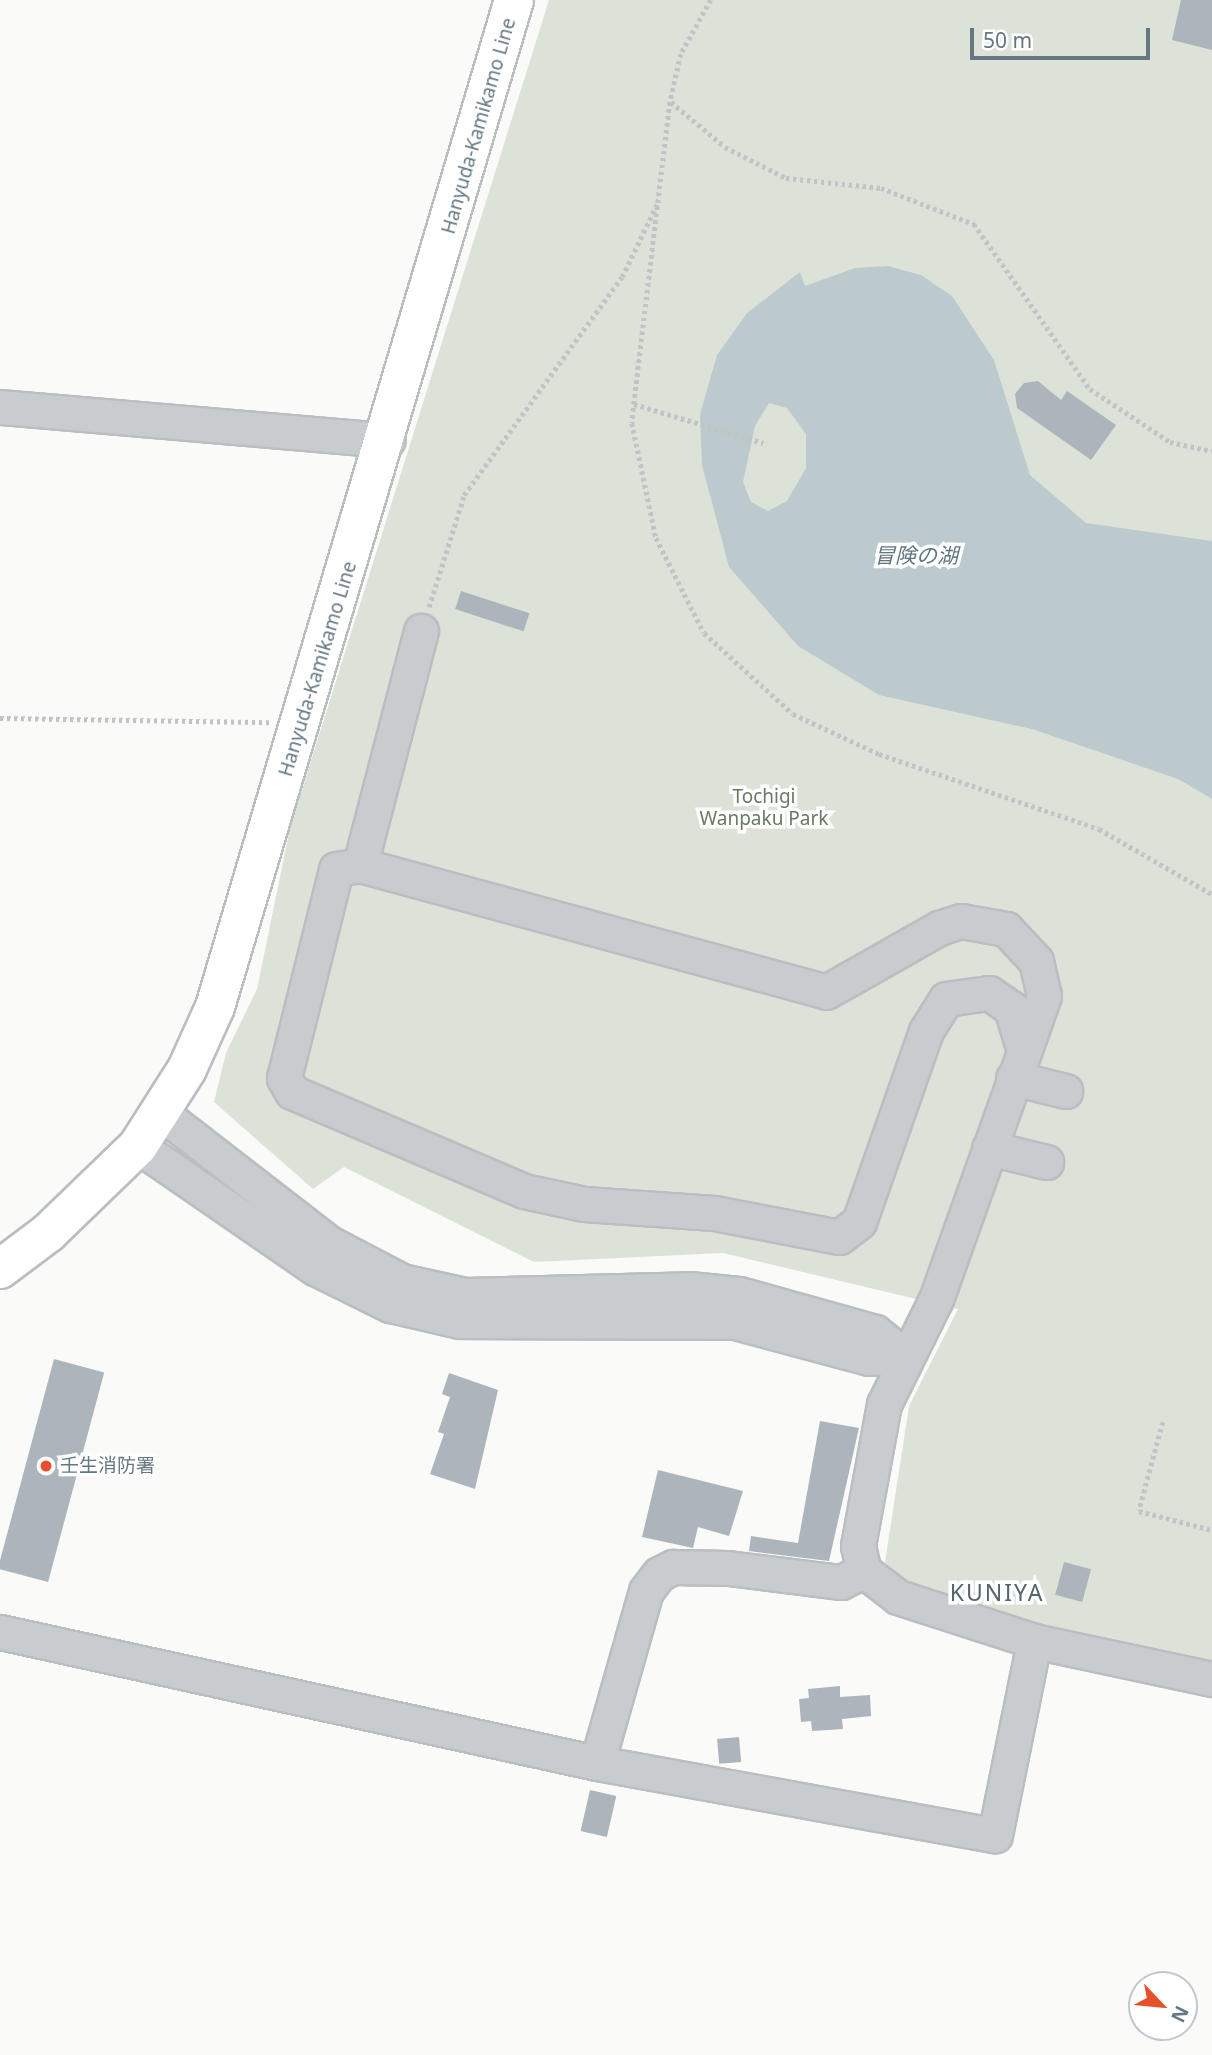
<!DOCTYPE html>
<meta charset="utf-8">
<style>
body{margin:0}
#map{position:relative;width:1212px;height:2055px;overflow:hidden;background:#fafaf8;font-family:"Noto Sans","Noto Sans JP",sans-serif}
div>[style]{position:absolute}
.green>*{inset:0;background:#dce2d8}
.water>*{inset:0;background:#bdcacd}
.building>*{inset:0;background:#acb5bb;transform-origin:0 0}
.path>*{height:4.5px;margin-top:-2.25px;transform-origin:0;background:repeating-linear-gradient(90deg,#c1c4c6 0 3.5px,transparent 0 7px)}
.roads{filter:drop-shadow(2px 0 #b9bec1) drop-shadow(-2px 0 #b9bec1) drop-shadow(0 2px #b9bec1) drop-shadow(0 -2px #b9bec1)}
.minor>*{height:33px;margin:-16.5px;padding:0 16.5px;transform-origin:16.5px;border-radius:16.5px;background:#c8cccf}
.major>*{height:38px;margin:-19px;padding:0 19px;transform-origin:19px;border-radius:19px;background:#fff}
.dots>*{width:19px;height:19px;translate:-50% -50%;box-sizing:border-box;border:4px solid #fff;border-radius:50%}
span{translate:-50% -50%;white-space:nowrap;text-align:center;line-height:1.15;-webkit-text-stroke:7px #fff;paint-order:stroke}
.street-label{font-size:19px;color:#647783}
.park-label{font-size:19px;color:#687a63}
.poi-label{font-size:19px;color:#647783}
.left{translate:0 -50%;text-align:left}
.water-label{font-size:21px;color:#5f767d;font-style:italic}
.quarter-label{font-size:23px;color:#56646e;letter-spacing:2px}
.north{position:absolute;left:1128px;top:1971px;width:70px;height:70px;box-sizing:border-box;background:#fff;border:2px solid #c1c9cd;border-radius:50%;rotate:116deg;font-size:19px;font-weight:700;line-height:28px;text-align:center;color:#647783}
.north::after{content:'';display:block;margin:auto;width:24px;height:32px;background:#e84f2a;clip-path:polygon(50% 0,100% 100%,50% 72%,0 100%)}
.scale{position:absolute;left:970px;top:28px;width:180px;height:32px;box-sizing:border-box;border:4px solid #647783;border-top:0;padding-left:9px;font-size:21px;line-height:24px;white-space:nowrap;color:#647783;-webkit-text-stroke:5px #fff;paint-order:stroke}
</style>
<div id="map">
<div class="green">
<i style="clip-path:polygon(549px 0,1212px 0,1212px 1670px,1063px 1635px,901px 1581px,885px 1562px,909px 1406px,958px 1309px,723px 1253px,534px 1262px,344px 1167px,313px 1189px,214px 1102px,226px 1053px,257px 989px,290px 828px)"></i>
</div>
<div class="water">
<i style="clip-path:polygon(evenodd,888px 266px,921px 275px,952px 296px,994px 360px,1030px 475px,1086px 523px,1212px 541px,1212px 799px,1178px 779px,1032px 729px,879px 695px,798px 646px,729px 567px,702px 465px,700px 414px,717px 355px,747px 313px,800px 272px,805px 286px,855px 268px,888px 266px,769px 403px,787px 408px,806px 434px,806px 468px,787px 501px,768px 511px,751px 502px,743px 482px,755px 426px,769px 403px)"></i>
</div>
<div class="building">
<i style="clip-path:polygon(1181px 0,1212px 0,1212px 50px,1172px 40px)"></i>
<i style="clip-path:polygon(1038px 381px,1061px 400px,1067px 391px,1116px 425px,1091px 460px,1017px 408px,1015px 394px,1024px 383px)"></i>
<i style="left:461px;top:591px;width:72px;height:19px;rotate:18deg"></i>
<i style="left:54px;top:1359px;width:52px;height:217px;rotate:15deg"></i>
<i style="clip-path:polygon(449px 1373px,498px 1390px,475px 1489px,430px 1474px,444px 1434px,438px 1432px,450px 1397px,442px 1394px)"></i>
<i style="clip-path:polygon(820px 1421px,859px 1428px,829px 1561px,749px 1551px,751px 1536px,798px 1543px)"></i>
<i style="clip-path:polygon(658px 1470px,743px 1491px,729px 1536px,698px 1527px,693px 1548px,642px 1537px)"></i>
<i style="left:1064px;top:1562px;width:28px;height:34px;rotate:15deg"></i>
<i style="clip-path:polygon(840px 1686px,840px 1697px,870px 1695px,871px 1716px,842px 1719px,843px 1729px,812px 1731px,811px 1721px,801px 1722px,799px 1699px,809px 1698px,808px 1689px)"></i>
<i style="left:739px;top:1737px;width:25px;height:22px;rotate:85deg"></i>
<i style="left:590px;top:1790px;width:27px;height:42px;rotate:13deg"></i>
</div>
<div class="path">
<i style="left:711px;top:0;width:62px;rotate:119.1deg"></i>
<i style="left:681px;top:54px;width:49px;rotate:102.9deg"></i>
<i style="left:670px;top:102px;width:323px;rotate:96.8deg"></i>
<i style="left:632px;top:423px;width:117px;rotate:78.2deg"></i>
<i style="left:656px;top:538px;width:106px;rotate:63.2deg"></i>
<i style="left:704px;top:633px;width:120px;rotate:42.3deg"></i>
<i style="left:793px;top:714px;width:95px;rotate:24.9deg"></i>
<i style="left:879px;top:754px;width:232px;rotate:18.8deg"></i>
<i style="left:1099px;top:829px;width:130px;rotate:29.9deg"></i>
<i style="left:671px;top:102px;width:70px;rotate:39.8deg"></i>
<i style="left:725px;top:147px;width:68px;rotate:26.9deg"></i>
<i style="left:786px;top:178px;width:96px;rotate:6deg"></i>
<i style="left:881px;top:188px;width:100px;rotate:21.2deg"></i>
<i style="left:974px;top:224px;width:202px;rotate:54.9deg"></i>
<i style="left:1090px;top:389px;width:96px;rotate:33.5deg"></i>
<i style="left:1170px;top:442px;width:43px;rotate:12.1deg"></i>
<i style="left:634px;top:404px;width:135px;rotate:16.8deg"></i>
<i style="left:429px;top:607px;width:117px;rotate:-72.6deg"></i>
<i style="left:464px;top:495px;width:269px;rotate:-54.1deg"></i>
<i style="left:622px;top:277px;width:81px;rotate:-64.4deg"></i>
<i style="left:0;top:718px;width:269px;rotate:0.9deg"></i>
<i style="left:1163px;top:1422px;width:92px;rotate:105.1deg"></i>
<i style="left:1139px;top:1511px;width:75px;rotate:14.6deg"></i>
</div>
<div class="roads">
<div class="minor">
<i style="left:0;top:407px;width:389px;rotate:4.9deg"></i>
<i style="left:360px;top:865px;width:242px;rotate:-75.4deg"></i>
<i style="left:1024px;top:1051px;width:45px;rotate:-106.8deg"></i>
<i style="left:1011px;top:1008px;width:27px;rotate:-146deg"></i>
<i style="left:989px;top:993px;width:43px;rotate:172.1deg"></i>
<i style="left:946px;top:999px;width:38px;rotate:122deg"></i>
<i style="left:926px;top:1031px;width:202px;rotate:109.3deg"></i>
<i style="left:859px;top:1222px;width:25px;rotate:143deg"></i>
<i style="left:839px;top:1237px;width:127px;rotate:-169.1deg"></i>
<i style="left:714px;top:1213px;width:130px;rotate:-176deg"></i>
<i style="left:584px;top:1204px;width:61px;rotate:-167.8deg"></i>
<i style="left:524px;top:1191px;width:252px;rotate:-156.9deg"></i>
<i style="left:292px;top:1092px;width:16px;rotate:-120deg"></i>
<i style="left:284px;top:1078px;width:215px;rotate:-76deg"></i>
<i style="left:336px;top:869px;width:24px;rotate:-9deg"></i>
<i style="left:360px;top:865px;width:483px;rotate:15.2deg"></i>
<i style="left:826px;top:992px;width:130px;rotate:-29.5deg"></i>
<i style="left:939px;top:928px;width:23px;rotate:-18deg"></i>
<i style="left:961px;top:921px;width:46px;rotate:10.1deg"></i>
<i style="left:1006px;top:929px;width:44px;rotate:46.8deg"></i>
<i style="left:1036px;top:961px;width:36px;rotate:77deg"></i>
<i style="left:1044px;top:996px;width:322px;rotate:109.6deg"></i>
<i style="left:936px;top:1299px;width:117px;rotate:116.3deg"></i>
<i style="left:884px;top:1404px;width:144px;rotate:100.4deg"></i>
<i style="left:858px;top:1546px;width:26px;rotate:77deg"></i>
<i style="left:864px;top:1571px;width:43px;rotate:37.4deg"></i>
<i style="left:898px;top:1597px;width:143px;rotate:17.9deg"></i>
<i style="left:1034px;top:1641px;width:182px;rotate:12.1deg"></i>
<i style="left:1013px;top:1078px;width:54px;rotate:14deg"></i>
<i style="left:161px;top:1113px;width:212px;rotate:37.7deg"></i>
<i style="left:329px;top:1243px;width:82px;rotate:27.5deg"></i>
<i style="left:402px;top:1281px;width:65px;rotate:12.5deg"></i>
<i style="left:465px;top:1295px;width:224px;rotate:-1.5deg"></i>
<i style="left:689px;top:1289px;width:50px;rotate:5.7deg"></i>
<i style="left:739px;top:1294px;width:141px;rotate:15.6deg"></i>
<i style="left:875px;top:1332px;width:38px;rotate:39deg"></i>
<i style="left:138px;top:1146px;width:215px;rotate:34.6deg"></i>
<i style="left:315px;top:1268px;width:84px;rotate:26.3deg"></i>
<i style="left:390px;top:1305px;width:72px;rotate:12.9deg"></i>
<i style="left:460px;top:1321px;width:275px;rotate:0.2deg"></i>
<i style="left:735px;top:1322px;width:139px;rotate:15deg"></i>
<i style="left:869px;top:1358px;width:36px;rotate:-3deg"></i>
<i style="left:989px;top:1148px;width:59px;rotate:13.8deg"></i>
<i style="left:0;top:1632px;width:611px;rotate:12.38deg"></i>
<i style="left:597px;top:1763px;width:404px;rotate:10.3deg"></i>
<i style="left:995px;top:1835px;width:198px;rotate:-78.6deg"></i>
<i style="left:597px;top:1763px;width:179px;rotate:-74.1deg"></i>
<i style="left:646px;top:1591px;width:21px;rotate:-53deg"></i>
<i style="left:659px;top:1574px;width:16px;rotate:-27deg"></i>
<i style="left:673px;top:1567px;width:55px;rotate:1deg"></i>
<i style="left:728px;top:1568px;width:114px;rotate:7.1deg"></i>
<i style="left:841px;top:1582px;width:25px;rotate:-26deg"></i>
</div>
<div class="major">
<i style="left:0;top:1269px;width:60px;rotate:-36.9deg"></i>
<i style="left:48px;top:1233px;width:125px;rotate:-44deg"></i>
<i style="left:138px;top:1146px;width:91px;rotate:-57.5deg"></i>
<i style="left:187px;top:1069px;width:68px;rotate:-65.7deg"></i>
<i style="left:215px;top:1007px;width:1050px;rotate:-73.46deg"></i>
</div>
</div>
<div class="dots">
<i style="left:46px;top:1466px;background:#e84f2a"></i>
</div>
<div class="street-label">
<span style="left:479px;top:126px;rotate:-74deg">Hanyuda-Kamikamo Line</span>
<span style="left:318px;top:669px;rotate:-73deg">Hanyuda-Kamikamo Line</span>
</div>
<div class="park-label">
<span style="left:764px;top:808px">Tochigi<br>Wanpaku Park</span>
</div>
<div class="poi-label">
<span class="left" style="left:60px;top:1466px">壬生消防署</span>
</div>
<div class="water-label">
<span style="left:916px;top:555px">冒険の湖</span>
</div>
<div class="quarter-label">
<span style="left:997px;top:1592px">KUNIYA</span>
</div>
<div class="north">N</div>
<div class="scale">50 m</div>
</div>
